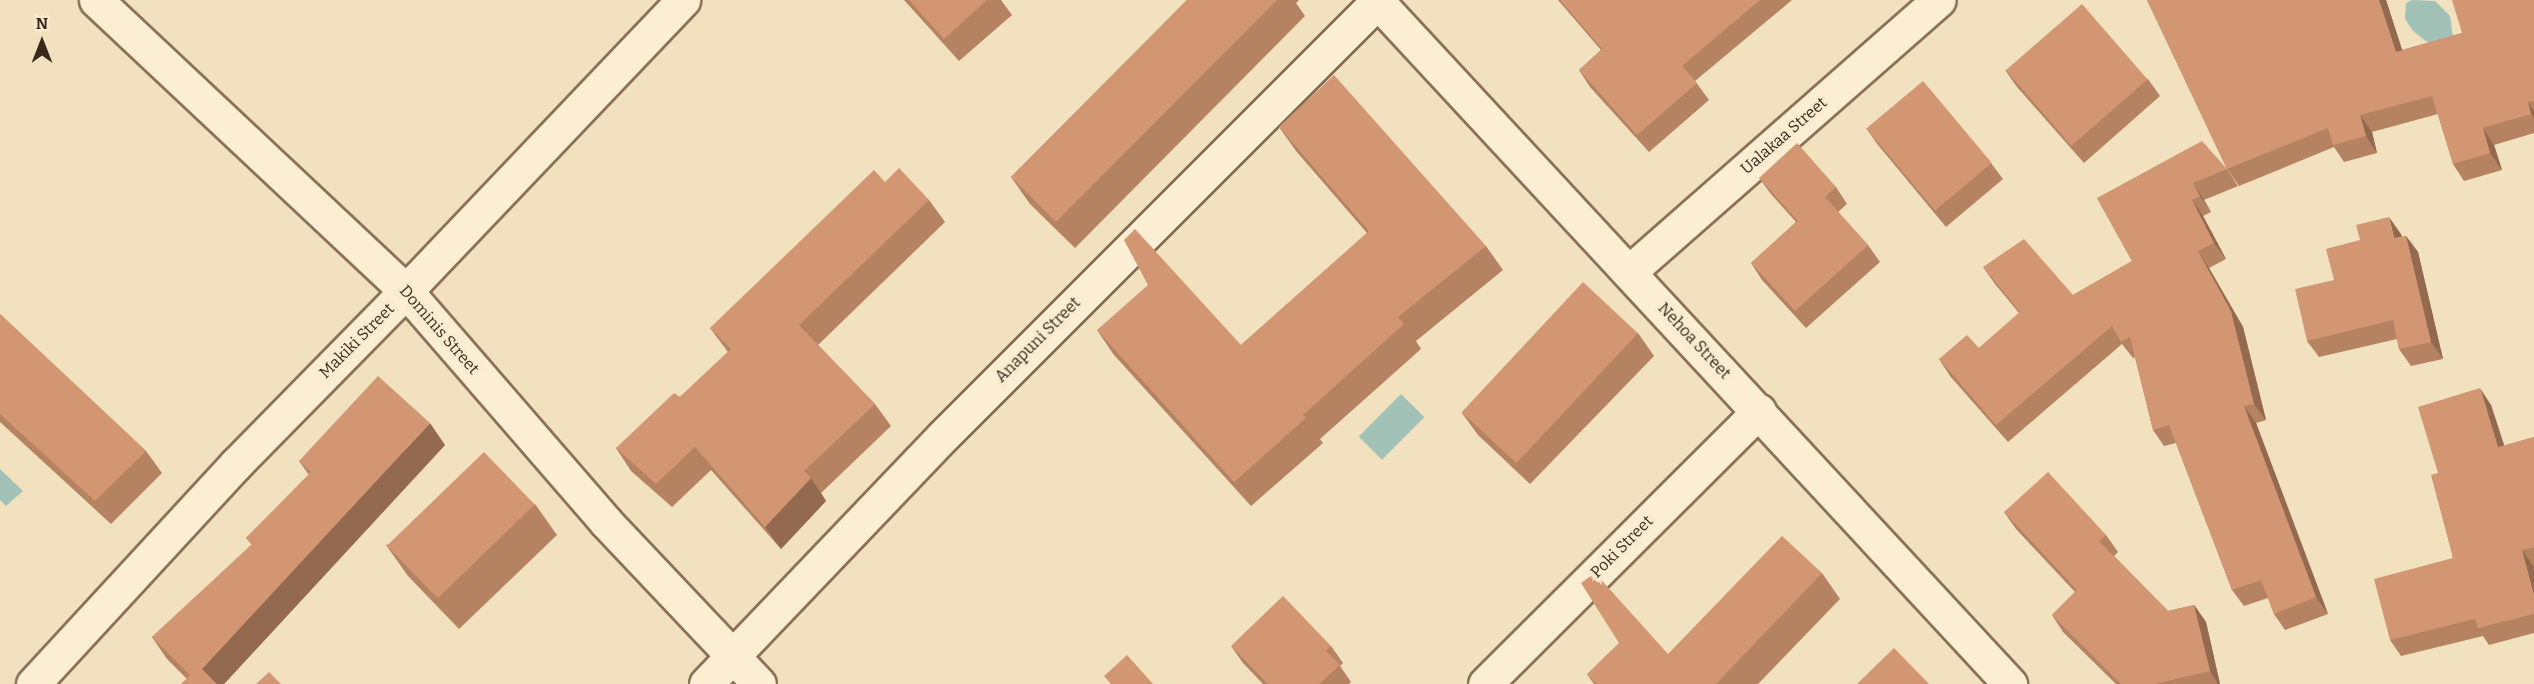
<!DOCTYPE html>
<style>
body{margin:0}
#map{position:relative;width:2534px;height:684px;overflow:hidden;background:#f1e1bf;font-family:Bitter,serif}
div>[style]{position:absolute}
.water>*{inset:0;background:#a2c2b8;transform-origin:0 0}
.roads{filter:drop-shadow(2px 0 #8b7156) drop-shadow(-2px 0 #8b7156) drop-shadow(0 2px #8b7156) drop-shadow(0 -2px #8b7156)}
.street>*{height:33px;margin:-16.5px;padding:0 16.5px;transform-origin:16.5px;border-radius:16.5px;background:#fbeed3}
.secondary>*{height:33px;margin:-16.5px;padding:0 16.5px;transform-origin:16.5px;border-radius:16.5px;background:#fbeed3}
.wall>*{inset:0;background:#b58262}
.shaded-wall>*{inset:0;background:#936a50}
.building>*{inset:0;background:#d29772;transform-origin:0 0}
span{translate:-50% -50%;white-space:nowrap;text-align:center;line-height:1.15;-webkit-text-stroke:6px #f8ebcf;paint-order:stroke}
.street-label{font-size:16px;color:#39291c}
.north{position:absolute;left:12px;top:12px;width:60px;height:60px;-webkit-text-stroke:4px #f8ebcf;paint-order:stroke;rotate:0deg;font-size:16px;font-weight:700;line-height:24px;text-align:center;color:#39291c}
.north::after{content:'';display:block;margin:auto;width:21px;height:27px;background:#39291c;clip-path:polygon(50% 0,100% 100%,50% 72%,0 100%)}
</style>
<div id="map">
<div class="water">
<i style="clip-path:polygon(2412px 0,2435px 1px,2450px 16px,2453px 37px,2441px 45px,2427px 42px,2413px 31px,2405px 19px,2406px 3px)"></i>
<i style="left:1401px;top:394px;width:33px;height:60px;rotate:45deg"></i>
<i style="clip-path:polygon(0 469px,23px 491px,6px 506px,0 500px)"></i>
</div>
<div class="roads">
<div class="street">
<i style="left:96px;top:0;width:425px;rotate:43.2deg"></i>
<i style="left:406px;top:291px;width:304px;rotate:49.1deg"></i>
<i style="left:605px;top:521px;width:224px;rotate:46.6deg"></i>
<i style="left:1629px;top:272px;width:412px;rotate:-41.3deg"></i>
<i style="left:706px;top:684px;width:343px;rotate:-46.3deg"></i>
<i style="left:943px;top:436px;width:614px;rotate:-45deg"></i>
<i style="left:1485px;top:684px;width:387px;rotate:-44.9deg"></i>
</div>
<div class="secondary">
<i style="left:1376px;top:0;width:933px;rotate:47.17deg"></i>
<i style="left:33px;top:684px;width:299px;rotate:-47.3deg"></i>
<i style="left:236px;top:464px;width:243px;rotate:-45.5deg"></i>
<i style="left:406px;top:291px;width:402px;rotate:-46.4deg"></i>
</div>
</div>
<div class="wall">
<i style="clip-path:polygon(904px 0,1001px 0,1012px 15px,959px 61px)"></i>
<i style="clip-path:polygon(1187px 0,1299px 0,1296px 3px,1305px 16px,1075px 248px,1030px 204px,1011px 177px)"></i>
<i style="clip-path:polygon(1558px 0,1792px 0,1695px 81px,1709px 100px,1649px 152px,1590px 87px,1579px 70px,1601px 50px)"></i>
<i style="clip-path:polygon(2147px 0,2386px 0,2402px 50px,2462px 33px,2534px 0,2534px 133px,2494px 145px,2502px 170px,2464px 181px,2453px 164px,2438px 114px,2372px 132px,2377px 153px,2344px 162px,2334px 147px,2239px 186px,2227px 169px)"></i>
<i style="clip-path:polygon(2005px 70px,2148px 79px,2160px 96px,2084px 163px,2017px 87px)"></i>
<i style="clip-path:polygon(1279px 127px,1486px 246px,1503px 270px,1416px 341px,1421px 349px,1320px 439px,1323px 443px,1251px 506px,1114px 355px,1097px 330px,1241px 345px,1367px 233px,1296px 151px)"></i>
<i style="clip-path:polygon(1866px 128px,1991px 163px,2003px 179px,1946px 227px,1878px 145px)"></i>
<i style="clip-path:polygon(2227px 169px,2238px 186px,2204px 200px,2211px 212px,2203px 216px,2226px 259px,2209px 268px,2243px 327px,2266px 420px,2256px 423px,2328px 614px,2285px 630px,2274px 614px,2268px 598px,2244px 606px,2232px 590px,2176px 443px,2164px 446px,2153px 430px,2135px 357px,2133px 358px,2122px 344px,2008px 442px,1950px 376px,1939px 359px,1979px 348px,2019px 313px,1995px 284px,1983px 267px,2073px 295px,2132px 261px,2097px 198px)"></i>
<i style="clip-path:polygon(1759px 178px,1836px 187px,1847px 204px,1838px 212px,1868px 245px,1880px 262px,1806px 328px,1762px 280px,1751px 263px,1796px 222px,1771px 194px)"></i>
<i style="clip-path:polygon(885px 182px,929px 200px,945px 222px,818px 345px,875px 404px,891px 426px,821px 493px,826px 501px,781px 549px,711px 470px,672px 507px,631px 471px,616px 448px,680px 397px,728px 352px,710px 328px)"></i>
<i style="clip-path:polygon(2401px 234px,2402px 237px,2406px 236px,2418px 252px,2443px 359px,2411px 366px,2399px 349px,2397px 339px,2319px 357px,2307px 341px,2334px 280px)"></i>
<i style="clip-path:polygon(0 314px,146px 451px,162px 473px,111px 524px,0 422px)"></i>
<i style="clip-path:polygon(1638px 333px,1654px 356px,1530px 484px,1478px 435px,1462px 413px)"></i>
<i style="clip-path:polygon(2491px 405px,2504px 446px,2534px 437px,2534px 633px,2489px 645px,2483px 636px,2401px 656px,2390px 640px,2453px 558px,2438px 473px)"></i>
<i style="clip-path:polygon(445px 445px,224px 684px,181px 684px,187px 679px,167px 659px,152px 637px,252px 545px,246px 538px,309px 475px,299px 461px)"></i>
<i style="clip-path:polygon(535px 504px,557px 535px,459px 629px,408px 576px,386px 545px)"></i>
<i style="clip-path:polygon(2004px 512px,2106px 535px,2118px 552px,2114px 556px,2168px 611px,2194px 605px,2206px 622px,2220px 684px,2116px 684px,2063px 632px,2052px 615px,2075px 592px,2016px 529px)"></i>
<i style="clip-path:polygon(1822px 573px,1840px 599px,1758px 684px,1594px 684px,1587px 674px,1668px 654px)"></i>
<i style="clip-path:polygon(1231px 646px,1331px 646px,1343px 663px,1340px 666px,1351px 682px,1349px 684px,1263px 684px,1243px 663px)"></i>
</div>
<div class="shaded-wall">
<i style="clip-path:polygon(2379px 0,2386px 0,2408px 68px,2396px 52px)"></i>
<i style="clip-path:polygon(2528px 102px,2534px 111px,2534px 118px,2531px 114px)"></i>
<i style="clip-path:polygon(2360px 115px,2372px 132px,2377px 153px,2366px 136px)"></i>
<i style="clip-path:polygon(2483px 128px,2494px 145px,2502px 170px,2490px 153px)"></i>
<i style="clip-path:polygon(2193px 183px,2204px 200px,2211px 212px,2200px 196px)"></i>
<i style="clip-path:polygon(2192px 200px,2203px 216px,2226px 259px,2214px 243px)"></i>
<i style="clip-path:polygon(2389px 217px,2401px 234px,2406px 255px,2394px 238px)"></i>
<i style="clip-path:polygon(2406px 236px,2418px 252px,2443px 359px,2431px 342px)"></i>
<i style="clip-path:polygon(2198px 251px,2209px 268px,2243px 327px,2266px 420px,2254px 404px)"></i>
<i style="clip-path:polygon(2480px 388px,2491px 405px,2510px 463px,2498px 447px)"></i>
<i style="clip-path:polygon(2244px 406px,2256px 423px,2328px 614px,2316px 597px)"></i>
<i style="clip-path:polygon(430px 423px,445px 445px,224px 684px,212px 684px,202px 669px)"></i>
<i style="clip-path:polygon(811px 478px,826px 501px,781px 549px,765px 527px)"></i>
<i style="clip-path:polygon(2522px 550px,2534px 567px,2534px 595px)"></i>
<i style="clip-path:polygon(2194px 605px,2206px 622px,2220px 684px,2218px 684px,2210px 671px)"></i>
</div>
<div class="building">
<i style="clip-path:polygon(909px 0,987px 0,944px 39px)"></i>
<i style="clip-path:polygon(1187px 0,1277px 0,1056px 222px,1011px 177px)"></i>
<i style="clip-path:polygon(1560px 0,1760px 0,1682px 66px,1697px 83px,1637px 135px,1579px 70px,1602px 49px)"></i>
<i style="clip-path:polygon(2147px 0,2379px 0,2396px 52px,2462px 33px,2452px 0,2534px 0,2534px 101px,2528px 102px,2531px 114px,2483px 128px,2490px 153px,2453px 164px,2432px 96px,2360px 115px,2366px 136px,2333px 145px,2328px 128px,2227px 169px)"></i>
<i style="left:2082px;top:4px;width:100px;height:101px;rotate:49deg"></i>
<i style="clip-path:polygon(1334px 75px,1486px 246px,1398px 317px,1404px 324px,1303px 415px,1306px 418px,1234px 482px,1097px 330px,1148px 285px,1124px 240px,1135px 229px,1241px 345px,1369px 231px,1279px 127px)"></i>
<i style="left:1923px;top:81px;width:107px;height:74px;rotate:50deg"></i>
<i style="clip-path:polygon(2202px 141px,2227px 169px,2193px 183px,2200px 196px,2192px 200px,2214px 243px,2198px 251px,2231px 311px,2254px 404px,2244px 406px,2316px 597px,2274px 614px,2261px 580px,2232px 590px,2169px 425px,2153px 430px,2130px 337px,2121px 342px,2112px 326px,1996px 425px,1939px 359px,1967px 335px,1979px 348px,2020px 312px,1983px 267px,2024px 239px,2073px 295px,2132px 261px,2097px 198px)"></i>
<i style="clip-path:polygon(1797px 143px,1836px 187px,1825px 197px,1868px 245px,1795px 311px,1751px 263px,1798px 221px,1759px 178px)"></i>
<i style="clip-path:polygon(899px 168px,929px 200px,799px 325px,875px 404px,804px 471px,811px 478px,765px 527px,695px 447px,656px 484px,616px 448px,674px 393px,680px 397px,731px 349px,710px 328px,874px 170px,885px 182px)"></i>
<i style="clip-path:polygon(2389px 217px,2394px 238px,2406px 236px,2431px 342px,2399px 349px,2393px 320px,2307px 341px,2295px 289px,2334px 280px,2326px 249px,2360px 240px,2356px 225px)"></i>
<i style="left:1583px;top:282px;width:75px;height:178px;rotate:43deg"></i>
<i style="clip-path:polygon(0 314px,146px 451px,95px 501px,0 414px)"></i>
<i style="clip-path:polygon(378px 376px,430px 423px,202px 669px,217px 684px,181px 684px,190px 675px,152px 637px,252px 544px,246px 538px,311px 472px,299px 461px)"></i>
<i style="clip-path:polygon(2480px 388px,2498px 447px,2534px 437px,2534px 547px,2522px 550px,2534px 595px,2534px 614px,2478px 628px,2475px 619px,2390px 640px,2374px 579px,2453px 558px,2431px 475px,2438px 473px,2418px 407px)"></i>
<i style="left:484px;top:452px;width:73px;height:135px;rotate:46deg"></i>
<i style="clip-path:polygon(2048px 472px,2106px 535px,2099px 541px,2168px 611px,2194px 605px,2210px 671px,2155px 684px,2121px 684px,2052px 615px,2077px 590px,2004px 512px)"></i>
<i style="clip-path:polygon(1782px 536px,1822px 573px,1716px 684px,1596px 684px,1587px 674px,1619px 643px,1581px 583px,1595px 573px,1668px 654px)"></i>
<i style="clip-path:polygon(1283px 596px,1331px 646px,1326px 651px,1340px 665px,1319px 684px,1268px 684px,1231px 646px)"></i>
<i style="clip-path:polygon(1894px 648px,1929px 684px,1857px 684px)"></i>
<i style="clip-path:polygon(1127px 655px,1153px 684px,1111px 684px,1104px 676px)"></i>
<i style="clip-path:polygon(269px 672px,281px 684px,256px 684px)"></i>
</div>
<div class="street-label">
<span style="left:1784px;top:136px;rotate:-41deg">Ualakaa Street</span>
<span style="left:439px;top:330px;rotate:49deg">Dominis Street</span>
<span style="left:1038px;top:340px;rotate:-45deg">Anapuni Street</span>
<span style="left:357px;top:341px;rotate:-45deg">Makiki Street</span>
<span style="left:1694px;top:341px;rotate:47deg">Nehoa Street</span>
<span style="left:1622px;top:547px;rotate:-45deg">Poki Street</span>
</div>
<div class="north">N</div>
</div>
